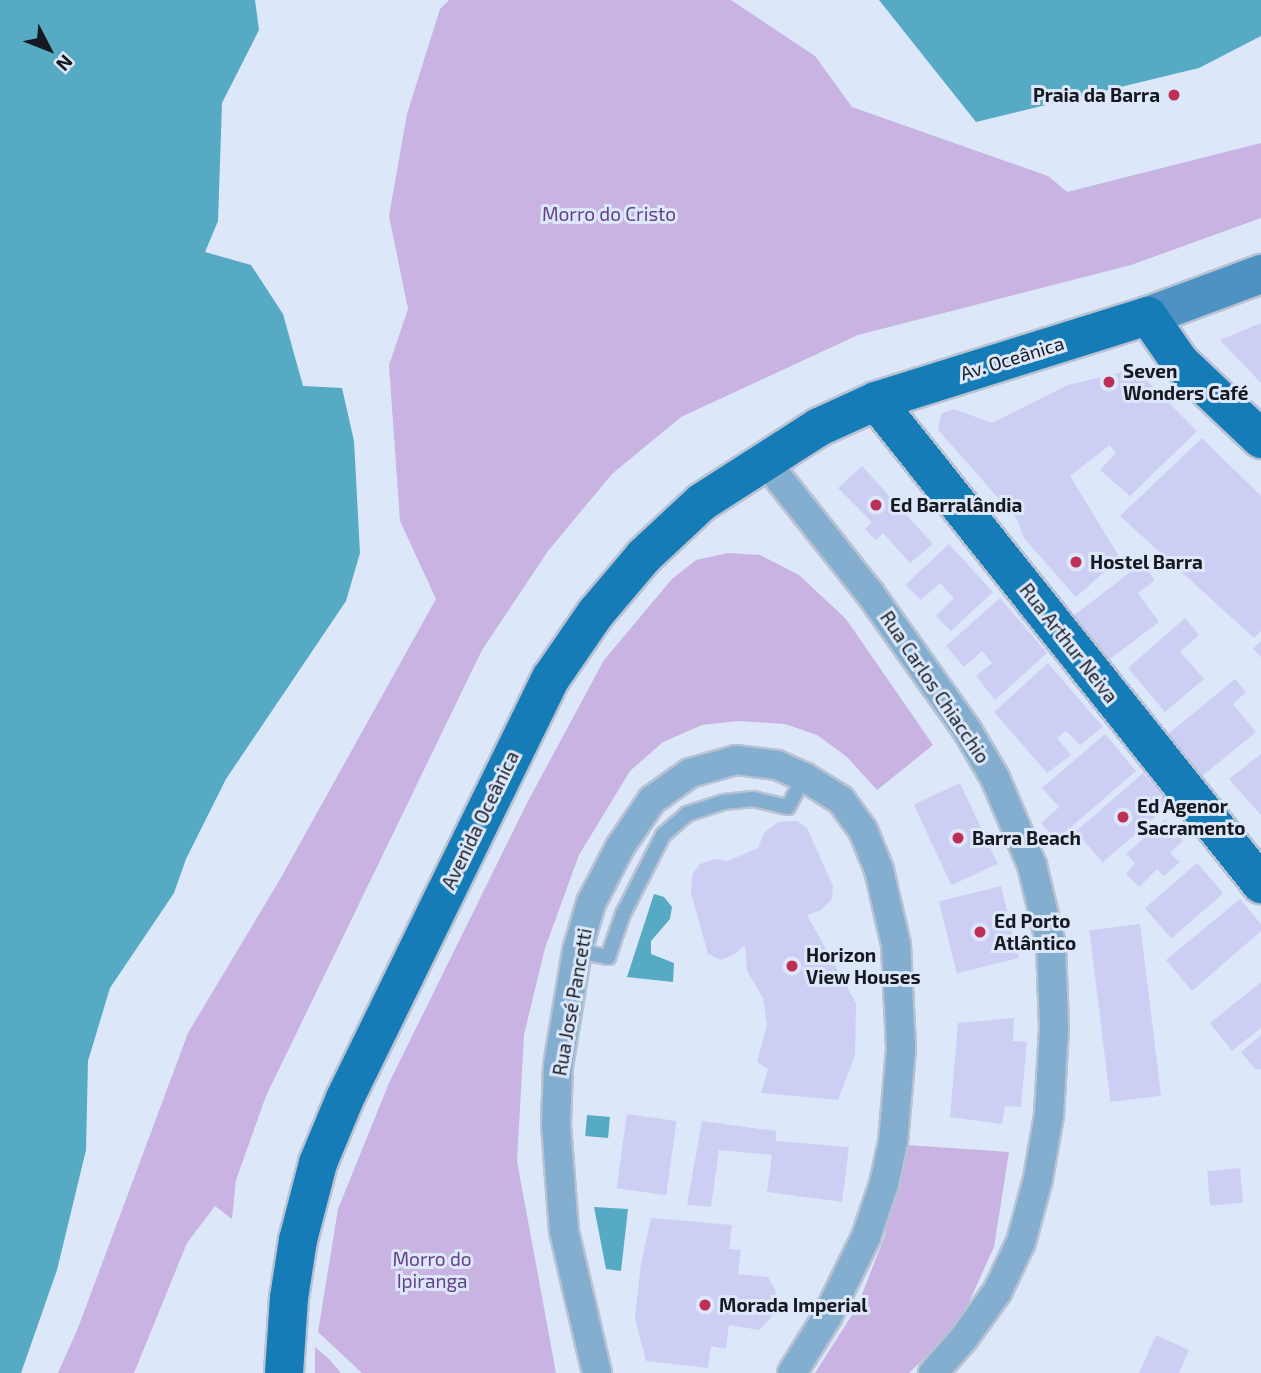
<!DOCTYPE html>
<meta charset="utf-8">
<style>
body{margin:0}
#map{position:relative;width:1261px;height:1373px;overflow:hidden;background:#dce7fa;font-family:"Exo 2",sans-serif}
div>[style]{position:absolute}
.green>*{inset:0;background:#c9b3e2}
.water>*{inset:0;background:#57aac3;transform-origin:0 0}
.building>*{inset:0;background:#cdcef4;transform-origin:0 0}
.roads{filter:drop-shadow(2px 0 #b8c2d3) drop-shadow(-2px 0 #b8c2d3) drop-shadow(0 2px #b8c2d3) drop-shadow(0 -2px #b8c2d3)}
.lane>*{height:14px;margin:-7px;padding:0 7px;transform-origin:7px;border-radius:7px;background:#83aed0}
.street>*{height:28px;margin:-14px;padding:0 14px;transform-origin:14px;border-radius:14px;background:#83aed0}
.secondary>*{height:38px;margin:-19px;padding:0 19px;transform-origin:19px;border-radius:19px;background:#4e92c3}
.primary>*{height:38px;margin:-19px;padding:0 19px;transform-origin:19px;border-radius:19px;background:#167cb8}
.dots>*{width:19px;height:19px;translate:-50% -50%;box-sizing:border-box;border:4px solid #dce7fa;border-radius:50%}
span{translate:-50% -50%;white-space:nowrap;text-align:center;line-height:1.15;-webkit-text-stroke:6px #dce7fa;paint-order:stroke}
.poi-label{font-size:19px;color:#161920;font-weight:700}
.right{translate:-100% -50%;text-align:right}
.left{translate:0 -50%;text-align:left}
.park-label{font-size:19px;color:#664188}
.street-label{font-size:19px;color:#161920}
.north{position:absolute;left:14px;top:14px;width:70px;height:70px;-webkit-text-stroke:5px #dce7fa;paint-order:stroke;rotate:132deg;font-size:19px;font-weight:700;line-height:28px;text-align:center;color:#161920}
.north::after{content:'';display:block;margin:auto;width:24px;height:32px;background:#161920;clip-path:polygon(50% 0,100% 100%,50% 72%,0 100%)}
</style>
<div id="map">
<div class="green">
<i style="clip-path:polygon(449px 0,731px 0,815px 56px,852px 107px,1048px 176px,1067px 192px,1261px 143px,1261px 218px,1131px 265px,858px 335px,681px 417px,612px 474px,548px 551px,482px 650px,266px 1096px,236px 1180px,232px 1219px,215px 1206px,187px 1243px,134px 1373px,58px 1373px,78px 1328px,188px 1033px,279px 881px,436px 599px,400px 521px,389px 365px,408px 309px,389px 216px,407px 114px,440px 9px)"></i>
<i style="clip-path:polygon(728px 553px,760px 555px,799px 575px,846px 619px,933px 745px,877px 790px,847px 757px,817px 735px,785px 724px,738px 721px,702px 725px,663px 742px,630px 771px,579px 855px,545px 948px,524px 1035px,517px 1161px,556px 1373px,362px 1373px,318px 1332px,338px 1209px,389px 1083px,527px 803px,604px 660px,672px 579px,696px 560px)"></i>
<i style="clip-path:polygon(906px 1145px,1009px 1152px,994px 1247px,959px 1324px,909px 1373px,815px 1373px,857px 1307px,884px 1238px)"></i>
<i style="clip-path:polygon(315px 1347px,329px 1359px,341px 1373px,315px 1373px)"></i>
</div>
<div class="water">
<i style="clip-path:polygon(0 0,255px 0,259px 30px,222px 103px,218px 221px,205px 252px,251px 265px,283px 314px,303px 386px,342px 388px,354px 441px,360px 553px,346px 601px,226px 779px,186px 859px,174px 893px,110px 988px,88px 1061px,86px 1150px,57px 1270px,21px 1373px,0 1373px)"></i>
<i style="clip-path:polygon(879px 0,1261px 0,1261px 36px,1199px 68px,976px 122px)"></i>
<i style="clip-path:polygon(654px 894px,664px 897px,672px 907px,670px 919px,651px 941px,651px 954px,674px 963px,673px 982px,627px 977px)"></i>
<i style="left:587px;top:1115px;width:23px;height:21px;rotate:5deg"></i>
<i style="clip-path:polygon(594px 1207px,628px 1209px,621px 1271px,606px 1269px)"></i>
</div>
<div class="building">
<i style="clip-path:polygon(1261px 323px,1261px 383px,1220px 340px)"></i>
<i style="clip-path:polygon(1135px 369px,1197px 431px,1130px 496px,1100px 470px,1116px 453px,1110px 445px,1070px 476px,1120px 558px,1076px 597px,1024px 538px,1017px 519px,938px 430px,941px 414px,954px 409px,992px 423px,1068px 385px)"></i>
<i style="clip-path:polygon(1202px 438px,1261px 496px,1261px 631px,1254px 638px,1120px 516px)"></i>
<i style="clip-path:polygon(862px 466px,933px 544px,910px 563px,883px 533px,876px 540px,865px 529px,872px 522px,838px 488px)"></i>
<i style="clip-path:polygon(949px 544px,993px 592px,951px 631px,936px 616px,954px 598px,940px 583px,921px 600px,905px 585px)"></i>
<i style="clip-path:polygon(1142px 563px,1155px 580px,1138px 593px,1159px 622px,1106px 662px,1072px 617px)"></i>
<i style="clip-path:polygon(1000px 598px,1047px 653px,995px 700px,976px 676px,992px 663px,982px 651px,964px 667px,946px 646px)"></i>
<i style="clip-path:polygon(1185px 618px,1199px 635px,1180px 652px,1204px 679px,1165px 712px,1128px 668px)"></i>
<i style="clip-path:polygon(1261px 641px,1261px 657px,1253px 649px)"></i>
<i style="clip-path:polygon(1048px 663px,1103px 727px,1080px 745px,1066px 731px,1057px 738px,1071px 755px,1047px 773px,994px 712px)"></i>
<i style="clip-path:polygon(1235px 679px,1246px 692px,1233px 704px,1256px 732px,1201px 777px,1167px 735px)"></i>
<i style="clip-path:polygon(1105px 734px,1136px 771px,1056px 840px,1041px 823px,1059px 807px,1042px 788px)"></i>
<i style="clip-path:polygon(1261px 754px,1261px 815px,1229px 779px)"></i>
<i style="left:1143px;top:773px;width:41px;height:89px;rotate:49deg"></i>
<i style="left:960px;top:783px;width:89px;height:51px;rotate:65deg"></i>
<i style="clip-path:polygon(1165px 819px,1183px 841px,1170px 853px,1180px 862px,1164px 876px,1157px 869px,1139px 887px,1126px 874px,1135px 863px,1126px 854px)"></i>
<i style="clip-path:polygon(797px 821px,807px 828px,833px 886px,832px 899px,821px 910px,807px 915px,856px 1003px,855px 1056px,838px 1100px,761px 1093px,768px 1069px,757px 1062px,767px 1024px,763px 998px,747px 971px,745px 945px,735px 954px,721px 960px,708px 954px,691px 893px,692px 875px,700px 864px,715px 859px,728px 861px,758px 848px,764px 833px,778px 822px)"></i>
<i style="left:1197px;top:863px;width:40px;height:69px;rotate:49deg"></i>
<i style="left:1001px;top:886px;width:74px;height:64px;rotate:76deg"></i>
<i style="clip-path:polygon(1240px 899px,1261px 924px,1261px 931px,1192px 991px,1166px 960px)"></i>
<i style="left:1140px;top:924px;width:173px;height:51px;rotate:83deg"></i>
<i style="clip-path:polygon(1261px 982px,1261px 1028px,1232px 1051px,1210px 1023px)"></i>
<i style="clip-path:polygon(1014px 1018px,1013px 1041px,1027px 1042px,1021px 1107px,1005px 1106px,1002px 1124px,950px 1117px,958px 1023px)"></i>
<i style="clip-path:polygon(1261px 1035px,1261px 1069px,1256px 1070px,1241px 1052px)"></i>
<i style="left:627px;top:1114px;width:50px;height:75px;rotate:8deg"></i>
<i style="clip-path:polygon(702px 1121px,776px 1131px,776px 1141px,849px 1147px,842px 1202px,767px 1192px,772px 1155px,719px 1150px,711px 1207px,687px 1205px)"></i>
<i style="left:1240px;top:1168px;width:35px;height:33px;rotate:85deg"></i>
<i style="clip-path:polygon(651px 1218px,732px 1225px,729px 1249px,741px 1250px,738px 1274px,768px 1277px,776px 1292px,772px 1317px,759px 1330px,729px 1325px,726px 1349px,711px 1346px,708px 1368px,646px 1361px,635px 1318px,641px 1263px)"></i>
<i style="clip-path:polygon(1156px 1335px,1189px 1350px,1179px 1373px,1139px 1373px)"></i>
</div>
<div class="roads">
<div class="lane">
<i style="left:577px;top:951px;width:32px;rotate:11deg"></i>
<i style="left:608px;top:957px;width:46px;rotate:-70.8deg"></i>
<i style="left:623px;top:914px;width:89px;rotate:-63.1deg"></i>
<i style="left:663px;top:835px;width:32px;rotate:-41deg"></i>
<i style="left:687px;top:814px;width:39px;rotate:-18deg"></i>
<i style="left:724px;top:802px;width:29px;rotate:-6deg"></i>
<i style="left:753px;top:799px;width:36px;rotate:13deg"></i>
<i style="left:788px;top:807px;width:34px;rotate:-62deg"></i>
</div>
<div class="street">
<i style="left:765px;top:461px;width:167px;rotate:51.6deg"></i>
<i style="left:869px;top:592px;width:169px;rotate:54.6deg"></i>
<i style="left:967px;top:730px;width:56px;rotate:59.7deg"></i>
<i style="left:995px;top:778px;width:95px;rotate:67deg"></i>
<i style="left:1032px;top:865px;width:82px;rotate:76.6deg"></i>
<i style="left:1051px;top:945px;width:83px;rotate:87.9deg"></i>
<i style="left:1054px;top:1028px;width:87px;rotate:93.3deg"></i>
<i style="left:1049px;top:1115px;width:65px;rotate:99.8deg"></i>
<i style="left:1038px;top:1179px;width:65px;rotate:105.1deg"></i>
<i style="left:1021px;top:1242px;width:55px;rotate:115.6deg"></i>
<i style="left:997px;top:1292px;width:57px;rotate:125.7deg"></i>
<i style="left:964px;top:1338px;width:47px;rotate:131.5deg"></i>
<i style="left:597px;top:1373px;width:146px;rotate:-103.1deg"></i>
<i style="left:564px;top:1231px;width:107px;rotate:-94.3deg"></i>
<i style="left:556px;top:1124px;width:58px;rotate:-88deg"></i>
<i style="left:558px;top:1066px;width:117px;rotate:-80.6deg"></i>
<i style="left:577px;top:951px;width:50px;rotate:-73.7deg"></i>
<i style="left:591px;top:903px;width:63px;rotate:-62.6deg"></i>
<i style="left:620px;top:847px;width:57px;rotate:-55.8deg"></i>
<i style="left:652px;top:800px;width:47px;rotate:-35.4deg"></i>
<i style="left:690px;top:773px;width:48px;rotate:-15.8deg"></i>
<i style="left:736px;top:760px;width:41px;rotate:7deg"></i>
<i style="left:777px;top:765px;width:30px;rotate:24deg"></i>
<i style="left:804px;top:777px;width:44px;rotate:31.9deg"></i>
<i style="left:841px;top:800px;width:37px;rotate:54deg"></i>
<i style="left:863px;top:830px;width:43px;rotate:68.2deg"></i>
<i style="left:879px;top:870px;width:77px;rotate:77.2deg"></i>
<i style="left:896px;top:945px;width:104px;rotate:87.2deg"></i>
<i style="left:901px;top:1049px;width:93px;rotate:94.9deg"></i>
<i style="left:893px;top:1142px;width:43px;rotate:102.1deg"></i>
<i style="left:884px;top:1184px;width:56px;rotate:108.8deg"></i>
<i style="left:866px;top:1237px;width:89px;rotate:116deg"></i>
<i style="left:827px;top:1317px;width:66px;rotate:122deg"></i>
</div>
<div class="secondary">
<i style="left:1148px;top:316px;width:121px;rotate:-20.4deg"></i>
</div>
<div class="primary">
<i style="left:876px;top:401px;width:618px;rotate:51.44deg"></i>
<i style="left:284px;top:1373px;width:75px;rotate:-86.2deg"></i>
<i style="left:289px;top:1298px;width:59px;rotate:-81.2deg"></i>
<i style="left:298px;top:1240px;width:80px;rotate:-75.4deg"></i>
<i style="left:318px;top:1163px;width:70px;rotate:-67.4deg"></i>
<i style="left:345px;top:1098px;width:468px;rotate:-63.9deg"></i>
<i style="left:551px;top:678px;width:78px;rotate:-55.5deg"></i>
<i style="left:595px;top:614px;width:76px;rotate:-49.8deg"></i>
<i style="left:644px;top:556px;width:79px;rotate:-43deg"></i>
<i style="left:702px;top:502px;width:139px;rotate:-32.7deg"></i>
<i style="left:819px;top:427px;width:63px;rotate:-24.5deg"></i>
<i style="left:876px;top:401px;width:285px;rotate:-17.4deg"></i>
<i style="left:1148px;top:316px;width:56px;rotate:55.2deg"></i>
<i style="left:1180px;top:362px;width:112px;rotate:43.5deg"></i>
</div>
</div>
<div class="dots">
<i style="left:1174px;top:95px;background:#be2f55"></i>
<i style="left:1109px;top:382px;background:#be2f55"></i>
<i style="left:876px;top:505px;background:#be2f55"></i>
<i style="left:1076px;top:562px;background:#be2f55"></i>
<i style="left:1123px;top:817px;background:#be2f55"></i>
<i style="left:958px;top:838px;background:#be2f55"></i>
<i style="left:980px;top:932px;background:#be2f55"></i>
<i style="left:792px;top:966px;background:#be2f55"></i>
<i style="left:705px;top:1305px;background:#be2f55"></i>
</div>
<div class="poi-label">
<span class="right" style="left:1160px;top:95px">Praia da Barra</span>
<span class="left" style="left:1123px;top:382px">Seven<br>Wonders Café</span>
<span class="left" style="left:890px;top:505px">Ed Barralândia</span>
<span class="left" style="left:1090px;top:562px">Hostel Barra</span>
<span class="left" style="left:1137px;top:817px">Ed Agenor<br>Sacramento</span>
<span class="left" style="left:972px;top:838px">Barra Beach</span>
<span class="left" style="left:994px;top:932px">Ed Porto<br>Atlântico</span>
<span class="left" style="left:806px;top:966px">Horizon<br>View Houses</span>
<span class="left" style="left:719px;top:1305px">Morada Imperial</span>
</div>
<div class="park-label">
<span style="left:609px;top:214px">Morro do Cristo</span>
<span style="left:432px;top:1270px">Morro do<br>Ipiranga</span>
</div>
<div class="street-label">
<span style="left:1012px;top:358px;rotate:-17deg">Av. Oceânica</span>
<span style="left:1069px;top:643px;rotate:52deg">Rua Arthur Neiva</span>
<span style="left:935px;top:687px;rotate:56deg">Rua Carlos Chiacchio</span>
<span style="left:480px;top:820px;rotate:-64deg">Avenida Oceânica</span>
<span style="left:572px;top:1002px;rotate:-80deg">Rua José Pancetti</span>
</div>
<div class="north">N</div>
</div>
